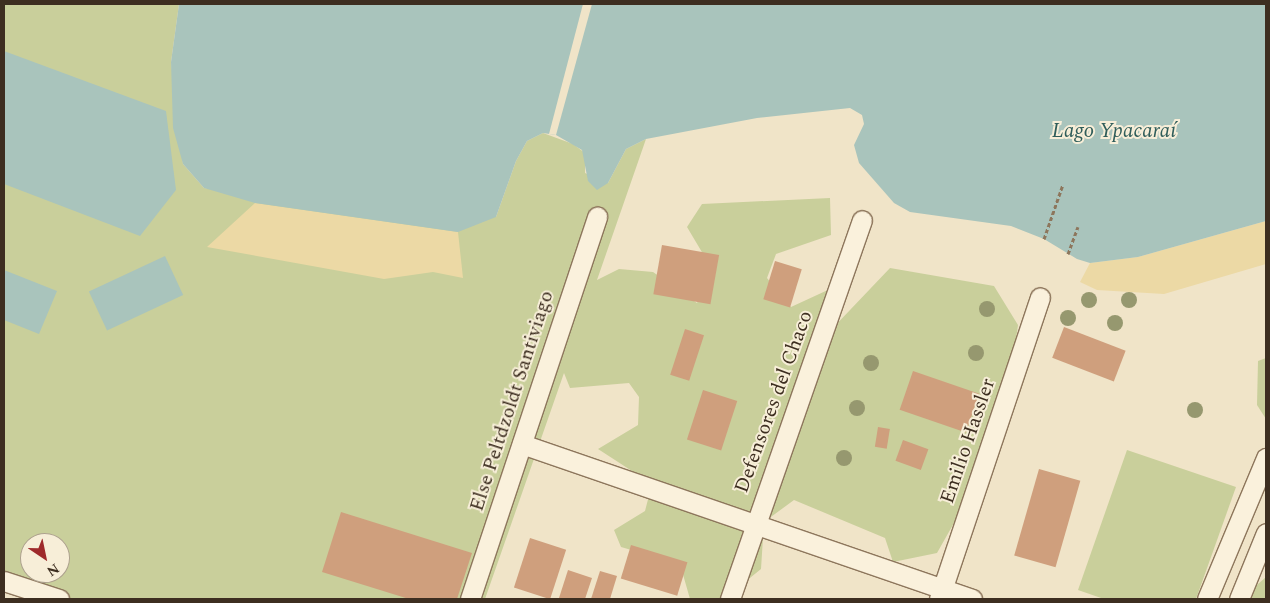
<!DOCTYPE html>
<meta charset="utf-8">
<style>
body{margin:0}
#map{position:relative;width:1270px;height:603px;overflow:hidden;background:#f0e4c8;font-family:Spectral,serif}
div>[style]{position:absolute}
.green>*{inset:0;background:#c9cf9b}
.sand>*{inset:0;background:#ecd9a5}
.water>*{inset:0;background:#a9c4bc;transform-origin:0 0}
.pier>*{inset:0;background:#f0e4c8}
.building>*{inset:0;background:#cf9f7d;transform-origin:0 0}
.path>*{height:3px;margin-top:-1.5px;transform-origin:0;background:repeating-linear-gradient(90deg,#8d765c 0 4px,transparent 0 6.5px)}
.roads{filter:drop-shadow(1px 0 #8d765c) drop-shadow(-1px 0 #8d765c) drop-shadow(0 1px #8d765c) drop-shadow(0 -1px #8d765c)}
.street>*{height:19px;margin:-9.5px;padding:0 9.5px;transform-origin:9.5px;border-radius:9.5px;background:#faf1dc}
.trees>*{width:16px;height:16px;margin:-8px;border-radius:50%;background:#96986f}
span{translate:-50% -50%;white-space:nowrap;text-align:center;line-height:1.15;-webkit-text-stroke:4px #f7eed8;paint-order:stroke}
.street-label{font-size:20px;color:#3d2e20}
.water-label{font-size:21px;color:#2f5d5a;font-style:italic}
.frame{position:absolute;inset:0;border:5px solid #3d2e20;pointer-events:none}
.north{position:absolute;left:20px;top:533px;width:50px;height:50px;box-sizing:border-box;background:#f7eed8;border:1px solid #ada18e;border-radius:50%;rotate:146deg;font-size:14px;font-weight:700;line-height:20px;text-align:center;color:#3d2e20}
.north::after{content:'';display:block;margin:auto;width:18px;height:22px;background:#9e2a2b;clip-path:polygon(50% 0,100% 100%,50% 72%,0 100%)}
</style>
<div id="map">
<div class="green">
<i style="clip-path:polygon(evenodd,4px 4px,179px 4px,171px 62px,183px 164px,204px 188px,496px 217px,516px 161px,527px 141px,543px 133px,573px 144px,585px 153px,585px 173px,608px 183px,626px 149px,646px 139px,597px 280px,619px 269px,653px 272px,697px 303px,712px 269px,687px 227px,702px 204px,830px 198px,831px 235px,776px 254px,767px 278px,791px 307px,830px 289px,830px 331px,890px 268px,994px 286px,1018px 325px,1002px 438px,937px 553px,893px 562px,885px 538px,794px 500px,764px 522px,761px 569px,724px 599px,690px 599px,680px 564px,621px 547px,614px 530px,645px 511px,652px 484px,598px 449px,638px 425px,639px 397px,629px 383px,570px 388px,564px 373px,485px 599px,47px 599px,4px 585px,4px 4px,30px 543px,60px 543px,60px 573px,30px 573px,30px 543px)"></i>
<i style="clip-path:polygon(1266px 358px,1266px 419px,1257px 405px,1258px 361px)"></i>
<i style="clip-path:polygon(1127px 450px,1236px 487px,1196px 599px,1104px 599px,1078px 590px)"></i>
<i style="clip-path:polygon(1266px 577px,1266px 599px,1241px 599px)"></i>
</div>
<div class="sand">
<i style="clip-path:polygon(255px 203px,458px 232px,463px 278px,433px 272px,384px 279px,207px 247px)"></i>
<i style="clip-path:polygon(1266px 221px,1266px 264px,1164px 294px,1097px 290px,1080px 282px,1090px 263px,1138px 257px)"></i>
</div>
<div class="water">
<i style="clip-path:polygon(179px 4px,1266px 4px,1266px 221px,1138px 257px,1090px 263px,1077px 259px,1044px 239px,1011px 226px,910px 212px,894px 203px,859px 163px,854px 145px,864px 124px,862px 115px,850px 108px,757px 118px,646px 139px,626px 149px,608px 183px,597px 190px,588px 181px,582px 150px,556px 135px,543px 133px,527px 141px,516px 161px,496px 217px,458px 232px,255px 203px,204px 188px,183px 164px,173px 128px,171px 62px)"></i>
<i style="clip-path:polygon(4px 51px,166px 111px,176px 190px,140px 236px,4px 184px)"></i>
<i style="left:165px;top:256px;width:43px;height:84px;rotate:65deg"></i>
<i style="clip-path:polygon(4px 270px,57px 291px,39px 334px,4px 320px)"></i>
</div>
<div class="pier">
<i style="clip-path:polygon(583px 4px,592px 4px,556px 135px,549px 134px)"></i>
</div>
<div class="building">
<i style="left:662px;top:245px;width:58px;height:50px;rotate:10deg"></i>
<i style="left:775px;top:261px;width:28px;height:40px;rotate:17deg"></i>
<i style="left:1064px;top:327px;width:66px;height:33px;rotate:21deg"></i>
<i style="left:685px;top:329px;width:20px;height:48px;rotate:18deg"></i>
<i style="left:913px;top:371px;width:70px;height:41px;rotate:19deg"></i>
<i style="left:703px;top:390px;width:36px;height:52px;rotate:18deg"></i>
<i style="left:878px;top:427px;width:12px;height:20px;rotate:9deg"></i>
<i style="left:903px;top:440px;width:27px;height:22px;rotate:20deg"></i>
<i style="left:1039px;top:469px;width:43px;height:90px;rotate:16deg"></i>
<i style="clip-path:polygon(341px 512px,472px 553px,457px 599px,409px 599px,322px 572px)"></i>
<i style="left:530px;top:538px;width:38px;height:52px;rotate:18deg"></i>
<i style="left:631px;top:545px;width:59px;height:35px;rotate:17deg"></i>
<i style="clip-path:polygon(568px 570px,592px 578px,585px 599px,559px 598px)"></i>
<i style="clip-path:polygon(600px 571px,617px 576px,610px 599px,591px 599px)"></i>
</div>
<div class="path">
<i style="left:1044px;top:239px;width:58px;rotate:-70.9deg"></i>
<i style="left:1068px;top:254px;width:29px;rotate:-70deg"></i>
</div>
<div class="roads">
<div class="street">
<i style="left:522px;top:444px;width:476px;rotate:19deg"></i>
<i style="left:4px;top:581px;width:58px;rotate:18.1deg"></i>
<i style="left:470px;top:599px;width:403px;rotate:-71.6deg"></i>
<i style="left:730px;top:599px;width:401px;rotate:-70.8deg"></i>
<i style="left:939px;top:599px;width:318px;rotate:-71.5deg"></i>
<i style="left:1207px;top:599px;width:153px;rotate:-67.3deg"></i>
<i style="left:1239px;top:599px;width:71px;rotate:-67.8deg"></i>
</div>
</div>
<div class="trees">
<i style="left:1089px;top:300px"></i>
<i style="left:1129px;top:300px"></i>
<i style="left:987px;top:309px"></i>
<i style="left:1068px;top:318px"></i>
<i style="left:1115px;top:323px"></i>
<i style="left:976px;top:353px"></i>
<i style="left:871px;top:363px"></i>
<i style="left:857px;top:408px"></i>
<i style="left:1195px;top:410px"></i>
<i style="left:844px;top:458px"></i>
</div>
<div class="street-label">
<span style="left:512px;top:401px;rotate:-72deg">Else Peltdzoldt Santiviago</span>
<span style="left:774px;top:402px;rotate:-70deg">Defensores del Chaco</span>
<span style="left:968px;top:441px;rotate:-71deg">Emilio Hassler</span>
</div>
<div class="water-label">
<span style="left:1114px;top:131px">Lago Ypacaraí</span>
</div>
<div class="frame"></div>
<div class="north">N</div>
</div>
